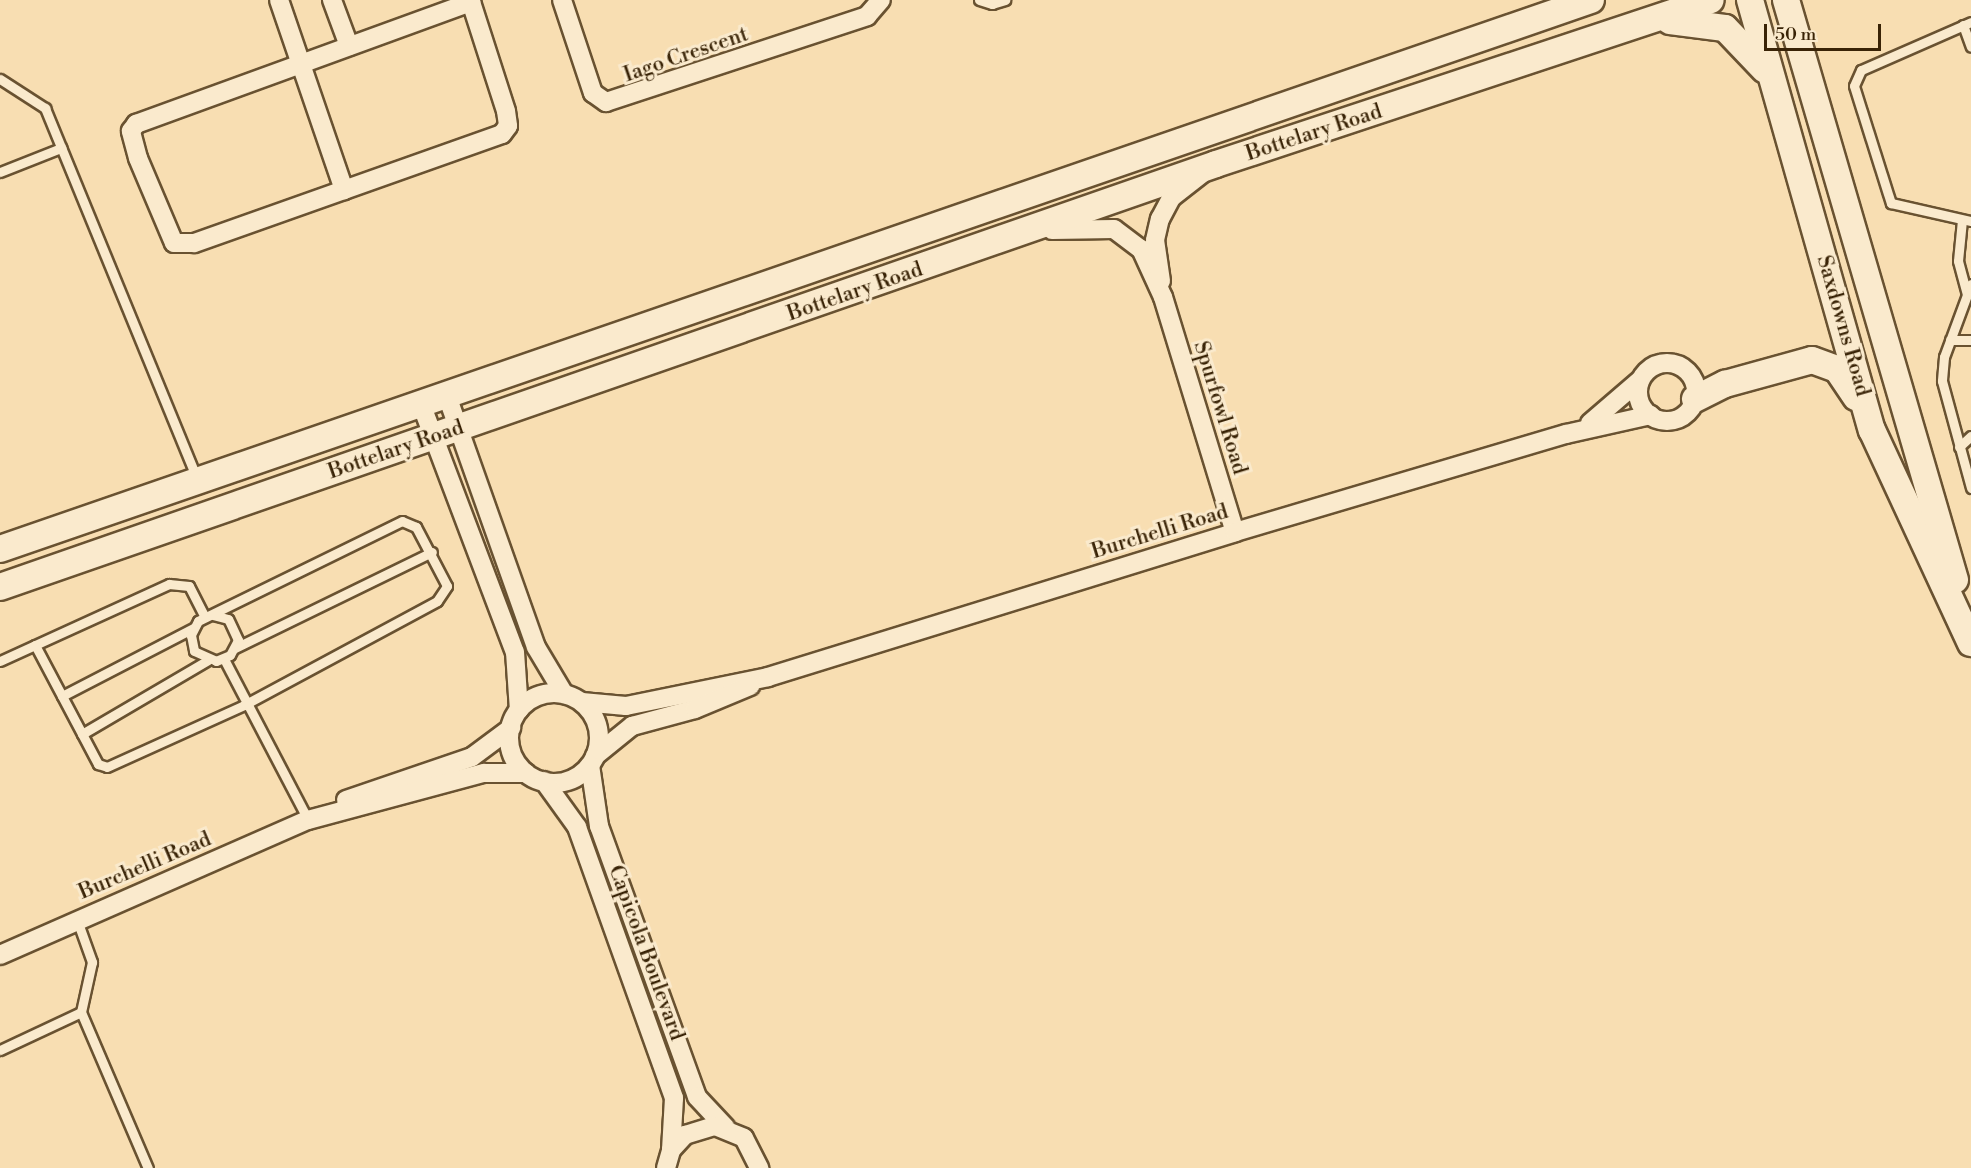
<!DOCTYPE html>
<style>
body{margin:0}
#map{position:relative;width:1971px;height:1168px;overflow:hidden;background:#f8deb2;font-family:"Libre Bodoni",serif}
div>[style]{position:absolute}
.roads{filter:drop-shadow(2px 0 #695231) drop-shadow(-2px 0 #695231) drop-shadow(0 2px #695231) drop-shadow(0 -2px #695231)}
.lane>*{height:9px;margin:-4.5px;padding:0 4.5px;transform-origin:4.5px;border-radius:4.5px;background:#faeacd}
.street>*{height:18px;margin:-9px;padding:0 9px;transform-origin:9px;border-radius:9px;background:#faeacd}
.street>.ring{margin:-9px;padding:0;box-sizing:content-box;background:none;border:18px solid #faeacd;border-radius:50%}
.secondary>*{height:26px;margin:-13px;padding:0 13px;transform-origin:13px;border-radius:13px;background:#faeacd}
span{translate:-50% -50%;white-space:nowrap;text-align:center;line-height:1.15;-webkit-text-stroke:6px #faeacd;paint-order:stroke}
.street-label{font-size:21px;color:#392306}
.scale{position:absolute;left:1764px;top:24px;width:117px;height:27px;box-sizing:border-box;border:3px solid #392306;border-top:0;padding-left:8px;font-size:18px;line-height:21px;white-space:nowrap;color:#392306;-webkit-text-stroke:4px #faeacd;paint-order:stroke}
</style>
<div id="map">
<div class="roads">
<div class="lane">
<i style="left:979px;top:0;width:14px;rotate:17deg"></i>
<i style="left:992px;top:4px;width:14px;rotate:-17deg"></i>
<i style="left:1971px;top:22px;width:120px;rotate:156.4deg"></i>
<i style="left:1861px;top:70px;width:17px;rotate:114deg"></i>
<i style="left:1854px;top:86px;width:123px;rotate:72.5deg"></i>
<i style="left:1891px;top:203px;width:82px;rotate:12.7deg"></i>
<i style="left:1963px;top:25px;width:23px;rotate:70deg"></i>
<i style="left:0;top:79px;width:54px;rotate:32.8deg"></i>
<i style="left:45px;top:108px;width:401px;rotate:67.7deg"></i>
<i style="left:0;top:172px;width:66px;rotate:-21.5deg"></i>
<i style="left:1962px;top:220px;width:41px;rotate:95.6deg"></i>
<i style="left:1958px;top:261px;width:34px;rotate:75deg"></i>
<i style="left:1971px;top:284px;width:78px;rotate:110.3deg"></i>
<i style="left:1944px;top:357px;width:24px;rotate:95deg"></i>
<i style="left:1942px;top:381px;width:111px;rotate:74.8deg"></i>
<i style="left:1950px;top:340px;width:21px"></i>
<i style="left:1959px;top:447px;width:16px;rotate:-43deg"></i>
<i style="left:35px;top:645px;width:135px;rotate:62.1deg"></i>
<i style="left:98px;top:764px;width:9px;rotate:18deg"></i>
<i style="left:107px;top:767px;width:150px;rotate:-24.3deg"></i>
<i style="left:244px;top:705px;width:219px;rotate:-28.3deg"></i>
<i style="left:437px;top:601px;width:18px;rotate:-56deg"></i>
<i style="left:447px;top:586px;width:67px;rotate:-117.7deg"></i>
<i style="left:416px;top:527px;width:15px;rotate:-157deg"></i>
<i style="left:402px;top:521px;width:227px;rotate:153.9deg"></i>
<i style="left:198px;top:621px;width:16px;rotate:117deg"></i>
<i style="left:191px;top:635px;width:16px;rotate:79deg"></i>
<i style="left:194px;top:651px;width:24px;rotate:24deg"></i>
<i style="left:216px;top:661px;width:15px;rotate:-23deg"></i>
<i style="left:230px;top:655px;width:17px;rotate:-62deg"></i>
<i style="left:238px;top:640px;width:23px;rotate:-115deg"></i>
<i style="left:228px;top:619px;width:16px;rotate:-165deg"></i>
<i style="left:235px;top:648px;width:219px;rotate:-26deg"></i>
<i style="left:224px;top:659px;width:182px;rotate:62.4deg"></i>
<i style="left:0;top:661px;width:186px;rotate:-24.5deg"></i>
<i style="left:169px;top:584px;width:20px;rotate:6deg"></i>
<i style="left:189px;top:586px;width:34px;rotate:63deg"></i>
<i style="left:62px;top:696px;width:148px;rotate:-27.4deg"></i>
<i style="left:82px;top:734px;width:146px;rotate:-30.4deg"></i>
<i style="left:77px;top:920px;width:45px;rotate:70.3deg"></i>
<i style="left:92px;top:962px;width:51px;rotate:102.4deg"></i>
<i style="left:81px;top:1012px;width:170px;rotate:66.8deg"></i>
<i style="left:0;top:1050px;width:89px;rotate:-25.1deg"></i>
</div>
<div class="street">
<i style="left:279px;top:0;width:201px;rotate:71.1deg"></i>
<i style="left:332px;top:0;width:49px;rotate:69.7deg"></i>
<i style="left:470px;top:0;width:2px;rotate:63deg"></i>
<i style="left:471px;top:2px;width:114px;rotate:72.2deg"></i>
<i style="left:506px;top:111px;width:15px;rotate:82deg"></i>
<i style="left:508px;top:126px;width:10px;rotate:127deg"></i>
<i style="left:502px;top:134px;width:327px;rotate:160.5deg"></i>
<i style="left:194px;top:243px;width:20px;rotate:180deg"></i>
<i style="left:174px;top:243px;width:92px;rotate:-113deg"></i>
<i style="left:138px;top:158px;width:28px;rotate:-105deg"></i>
<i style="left:131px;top:131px;width:9px;rotate:-54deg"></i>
<i style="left:136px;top:124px;width:357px;rotate:-20deg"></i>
<i style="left:562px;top:0;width:98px;rotate:71.6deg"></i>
<i style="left:593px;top:93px;width:16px;rotate:35deg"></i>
<i style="left:606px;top:102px;width:275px;rotate:-18.2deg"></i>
<i style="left:867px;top:16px;width:21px;rotate:-49deg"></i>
<i style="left:1052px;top:230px;width:62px;rotate:-0.9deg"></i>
<i style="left:1114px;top:229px;width:34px;rotate:37deg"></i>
<i style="left:1141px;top:249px;width:53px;rotate:65.4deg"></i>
<i style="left:1163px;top:297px;width:246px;rotate:73deg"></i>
<i style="left:1161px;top:281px;width:41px;rotate:-98.3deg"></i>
<i style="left:1155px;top:240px;width:22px;rotate:-77deg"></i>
<i style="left:1160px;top:219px;width:24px;rotate:-62deg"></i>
<i style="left:1171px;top:198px;width:39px;rotate:-38deg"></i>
<i class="ring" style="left:1638px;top:363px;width:40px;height:40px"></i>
<i style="left:446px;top:393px;width:269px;rotate:70.5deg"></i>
<i style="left:536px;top:647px;width:55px;rotate:59.2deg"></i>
<i style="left:420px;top:401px;width:268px;rotate:69.3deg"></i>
<i style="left:515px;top:652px;width:58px;rotate:86.1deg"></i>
<i style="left:1590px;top:423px;width:66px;rotate:-40.7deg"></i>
<i class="ring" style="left:509px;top:693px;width:72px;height:72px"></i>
<i style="left:582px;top:702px;width:44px;rotate:5.2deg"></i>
<i style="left:626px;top:706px;width:145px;rotate:-11.5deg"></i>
<i style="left:768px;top:677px;width:489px;rotate:-17.2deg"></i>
<i style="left:1235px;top:532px;width:345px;rotate:-16.5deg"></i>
<i style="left:1566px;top:434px;width:87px;rotate:-12.6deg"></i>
<i style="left:595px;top:756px;width:48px;rotate:-39deg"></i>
<i style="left:632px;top:726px;width:65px;rotate:-15.1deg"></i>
<i style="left:695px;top:709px;width:60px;rotate:-22.7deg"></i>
<i style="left:590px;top:765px;width:62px;rotate:81.6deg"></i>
<i style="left:599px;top:826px;width:288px;rotate:70.1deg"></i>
<i style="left:697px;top:1097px;width:42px;rotate:46.9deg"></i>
<i style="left:544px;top:781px;width:57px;rotate:54.3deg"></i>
<i style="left:577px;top:827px;width:288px;rotate:70.3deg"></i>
<i style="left:674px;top:1098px;width:52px;rotate:93.3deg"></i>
<i style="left:346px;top:800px;width:133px;rotate:-18.8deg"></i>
<i style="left:472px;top:757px;width:49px;rotate:-36.6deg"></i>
<i style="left:0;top:955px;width:336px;rotate:-23.7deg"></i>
<i style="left:308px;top:820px;width:182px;rotate:-15deg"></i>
<i style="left:484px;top:773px;width:42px"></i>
<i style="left:666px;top:1168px;width:19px;rotate:-74deg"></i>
<i style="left:671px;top:1150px;width:21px;rotate:-47deg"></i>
<i style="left:685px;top:1135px;width:31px;rotate:-17deg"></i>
<i style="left:715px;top:1126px;width:31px;rotate:22deg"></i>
<i style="left:744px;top:1138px;width:34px;rotate:63deg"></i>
</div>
<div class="secondary">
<i style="left:1750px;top:0;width:447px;rotate:74.2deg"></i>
<i style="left:1872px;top:430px;width:235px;rotate:65.1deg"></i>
<i style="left:1786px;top:0;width:604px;rotate:73.75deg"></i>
<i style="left:1670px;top:21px;width:55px;rotate:7.3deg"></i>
<i style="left:1725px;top:28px;width:57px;rotate:46.4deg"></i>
<i style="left:1695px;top:399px;width:34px;rotate:-27deg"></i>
<i style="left:1725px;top:384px;width:90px;rotate:-15.4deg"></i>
<i style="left:1812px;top:360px;width:27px;rotate:20deg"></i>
<i style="left:1837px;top:369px;width:34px;rotate:56deg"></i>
<i style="left:0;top:549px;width:1683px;rotate:-19.04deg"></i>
<i style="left:0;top:587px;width:1287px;rotate:-19.18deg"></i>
<i style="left:1216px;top:164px;width:521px;rotate:-18.33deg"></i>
</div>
</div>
<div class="street-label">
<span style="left:686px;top:55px;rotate:-19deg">Iago Crescent</span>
<span style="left:1314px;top:133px;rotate:-18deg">Bottelary Road</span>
<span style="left:855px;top:292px;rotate:-19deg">Bottelary Road</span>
<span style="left:1843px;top:326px;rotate:74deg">Saxdowns Road</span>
<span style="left:1220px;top:408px;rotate:73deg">Spurfowl Road</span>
<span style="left:396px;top:450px;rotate:-19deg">Bottelary Road</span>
<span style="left:1160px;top:532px;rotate:-17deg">Burchelli Road</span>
<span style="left:145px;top:866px;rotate:-23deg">Burchelli Road</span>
<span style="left:646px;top:953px;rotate:70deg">Capicola Boulevard</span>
</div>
<div class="scale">50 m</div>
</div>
